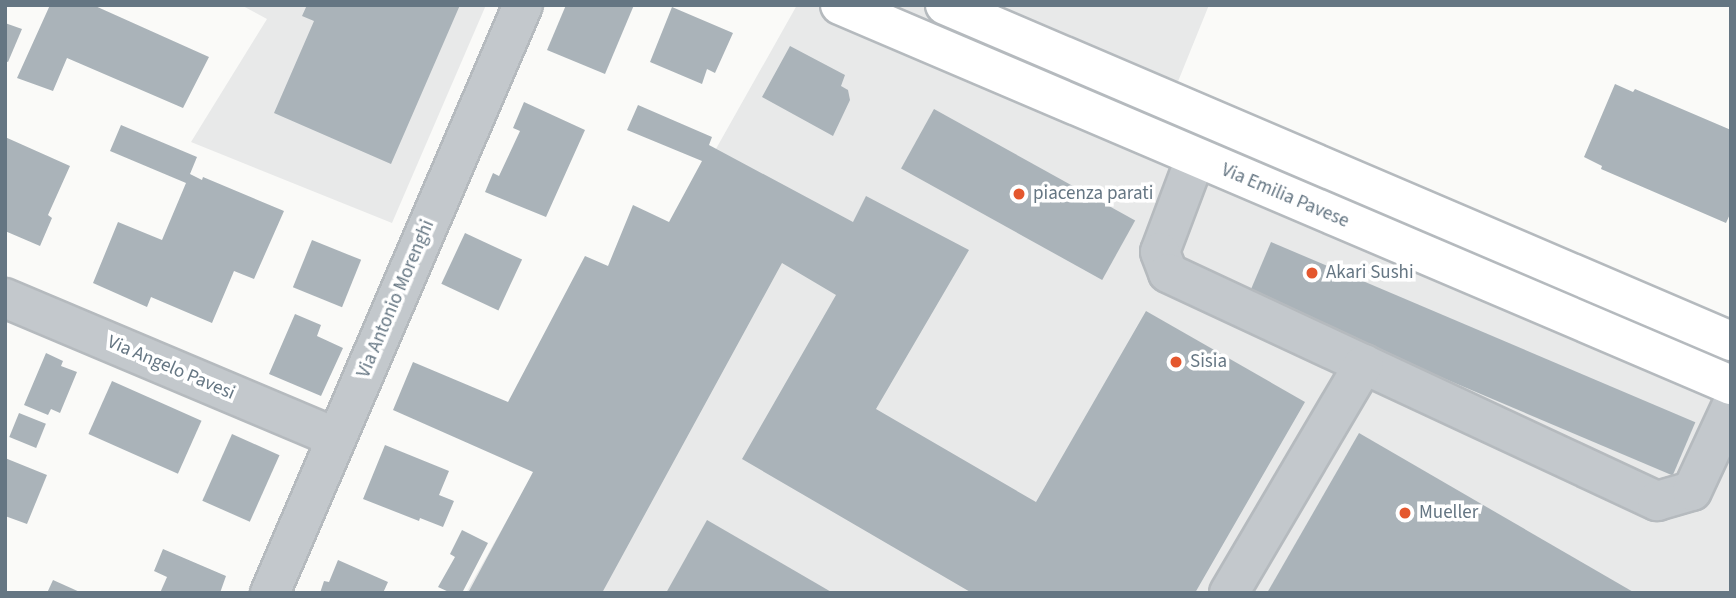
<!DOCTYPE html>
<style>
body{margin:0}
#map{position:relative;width:1736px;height:598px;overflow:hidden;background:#fafaf8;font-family:"Source Sans 3",sans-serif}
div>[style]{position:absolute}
.built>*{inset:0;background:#e8e9e9}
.building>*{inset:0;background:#aab3b9;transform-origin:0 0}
.roads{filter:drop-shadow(2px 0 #b5babe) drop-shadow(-2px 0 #b5babe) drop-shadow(0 2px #b5babe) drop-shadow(0 -2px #b5babe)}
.minor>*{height:38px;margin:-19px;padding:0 19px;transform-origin:19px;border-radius:19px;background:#c3c8cc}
.major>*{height:38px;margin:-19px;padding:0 19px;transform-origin:19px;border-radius:19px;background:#fff}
.dots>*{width:19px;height:19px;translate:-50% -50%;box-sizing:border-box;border:4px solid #fff;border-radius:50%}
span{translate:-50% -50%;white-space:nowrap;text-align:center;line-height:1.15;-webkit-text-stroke:7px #fff;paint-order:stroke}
.poi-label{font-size:19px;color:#657683}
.left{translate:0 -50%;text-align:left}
.street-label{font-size:19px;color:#657683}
.frame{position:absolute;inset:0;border:7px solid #657683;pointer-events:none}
</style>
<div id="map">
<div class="built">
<i style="clip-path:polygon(241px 5px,486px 5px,392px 223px,191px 142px,267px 19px)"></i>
<i style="clip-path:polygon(797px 5px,1209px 5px,1164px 116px,1731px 362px,1731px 593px,466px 593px)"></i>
</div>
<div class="building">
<i style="clip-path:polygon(50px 5px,93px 5px,209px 57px,183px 108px,67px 58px,53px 91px,17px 78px)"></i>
<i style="clip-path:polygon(307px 5px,460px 5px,391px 164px,274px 113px,314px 21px,302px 16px)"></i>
<i style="clip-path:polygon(566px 5px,634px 5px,605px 74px,547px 50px)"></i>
<i style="clip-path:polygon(672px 7px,733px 33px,715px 73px,707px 69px,702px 84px,650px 62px)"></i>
<i style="clip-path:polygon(5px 23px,22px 29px,8px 62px,5px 61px)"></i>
<i style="clip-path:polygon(790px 46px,845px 75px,841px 86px,848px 90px,850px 100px,833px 136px,762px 97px)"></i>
<i style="clip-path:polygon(1615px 84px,1633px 92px,1635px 89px,1731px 130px,1731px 212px,1726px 223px,1601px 169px,1602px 166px,1584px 157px)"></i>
<i style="clip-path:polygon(524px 102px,585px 130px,546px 217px,485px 192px,493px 173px,499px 176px,520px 131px,513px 128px)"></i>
<i style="clip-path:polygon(638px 105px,712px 137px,709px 145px,853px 222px,866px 196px,969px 250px,876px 409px,1036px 502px,1146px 311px,1305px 402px,1195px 593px,972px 593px,742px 459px,836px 295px,782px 263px,602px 593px,468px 593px,533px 472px,393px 410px,413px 362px,508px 402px,585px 256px,608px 266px,633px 205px,669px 222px,702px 161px,627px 130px)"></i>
<i style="left:934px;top:109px;width:230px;height:68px;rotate:29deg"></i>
<i style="clip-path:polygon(121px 125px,197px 157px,190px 174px,202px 180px,203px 177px,284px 211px,254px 279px,234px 271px,212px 323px,151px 297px,147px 307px,93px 283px,118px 222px,162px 240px,186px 183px,110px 151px)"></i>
<i style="clip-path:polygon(5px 137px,70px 166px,48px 215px,52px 218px,40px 246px,5px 231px)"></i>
<i style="left:465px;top:233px;width:63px;height:56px;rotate:25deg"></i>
<i style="left:312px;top:240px;width:53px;height:51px;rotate:22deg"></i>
<i style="left:1271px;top:242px;width:461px;height:58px;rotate:23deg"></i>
<i style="clip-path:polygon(295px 314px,321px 325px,317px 336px,343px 348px,321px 396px,269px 374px)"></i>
<i style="clip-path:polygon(46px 353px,63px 361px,61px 366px,77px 372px,60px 413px,51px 409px,48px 415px,24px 405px)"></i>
<i style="left:112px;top:381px;width:98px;height:58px;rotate:24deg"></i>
<i style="left:19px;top:413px;width:29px;height:26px;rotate:22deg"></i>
<i style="clip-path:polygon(1359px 433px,1635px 593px,1267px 593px)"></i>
<i style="left:232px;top:434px;width:52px;height:73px;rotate:24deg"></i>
<i style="clip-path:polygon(385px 445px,449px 471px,439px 495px,454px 501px,443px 527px,420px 518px,419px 521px,363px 499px)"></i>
<i style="clip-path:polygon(5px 458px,47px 475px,27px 524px,5px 516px)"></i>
<i style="clip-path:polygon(707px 520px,833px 593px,666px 593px)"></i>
<i style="clip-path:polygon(462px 530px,488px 543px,462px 593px,451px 593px,438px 587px,455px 557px,450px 554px)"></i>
<i style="clip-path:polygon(163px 549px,226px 576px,220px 593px,160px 593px,167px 577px,154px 571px)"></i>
<i style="clip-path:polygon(338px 560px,388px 582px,383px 593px,320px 593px,324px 581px,329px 582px)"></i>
<i style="clip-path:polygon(53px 580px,82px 593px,47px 593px)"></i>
</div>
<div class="roads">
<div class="minor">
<i style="left:1195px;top:159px;width:99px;rotate:110.6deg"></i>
<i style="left:1160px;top:252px;width:22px;rotate:69deg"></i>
<i style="left:1168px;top:273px;width:540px;rotate:25deg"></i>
<i style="left:1657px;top:501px;width:36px;rotate:-16deg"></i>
<i style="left:1692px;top:491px;width:93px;rotate:-65.1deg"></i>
<i style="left:5px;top:298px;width:359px;rotate:22.9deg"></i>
<i style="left:270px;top:593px;width:640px;rotate:-66.72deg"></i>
<i style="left:1229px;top:593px;width:266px;rotate:-59.5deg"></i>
</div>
<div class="major">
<i style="left:840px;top:5px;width:969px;rotate:23.1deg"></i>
<i style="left:945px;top:5px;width:855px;rotate:23.15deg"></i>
</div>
</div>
<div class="dots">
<i style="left:1019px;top:194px;background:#e4572e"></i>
<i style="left:1312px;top:273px;background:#e4572e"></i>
<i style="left:1176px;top:362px;background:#e4572e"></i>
<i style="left:1405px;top:513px;background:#e4572e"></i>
</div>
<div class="poi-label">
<span class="left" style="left:1033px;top:194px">piacenza parati</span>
<span class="left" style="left:1326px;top:273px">Akari Sushi</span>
<span class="left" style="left:1190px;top:362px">Sisia</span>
<span class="left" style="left:1419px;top:513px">Mueller</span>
</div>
<div class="street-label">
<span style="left:1285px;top:196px;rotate:23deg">Via Emilia Pavese</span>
<span style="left:396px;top:299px;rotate:-67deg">Via Antonio Morenghi</span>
<span style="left:171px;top:368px;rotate:23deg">Via Angelo Pavesi</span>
</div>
<div class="frame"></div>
</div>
